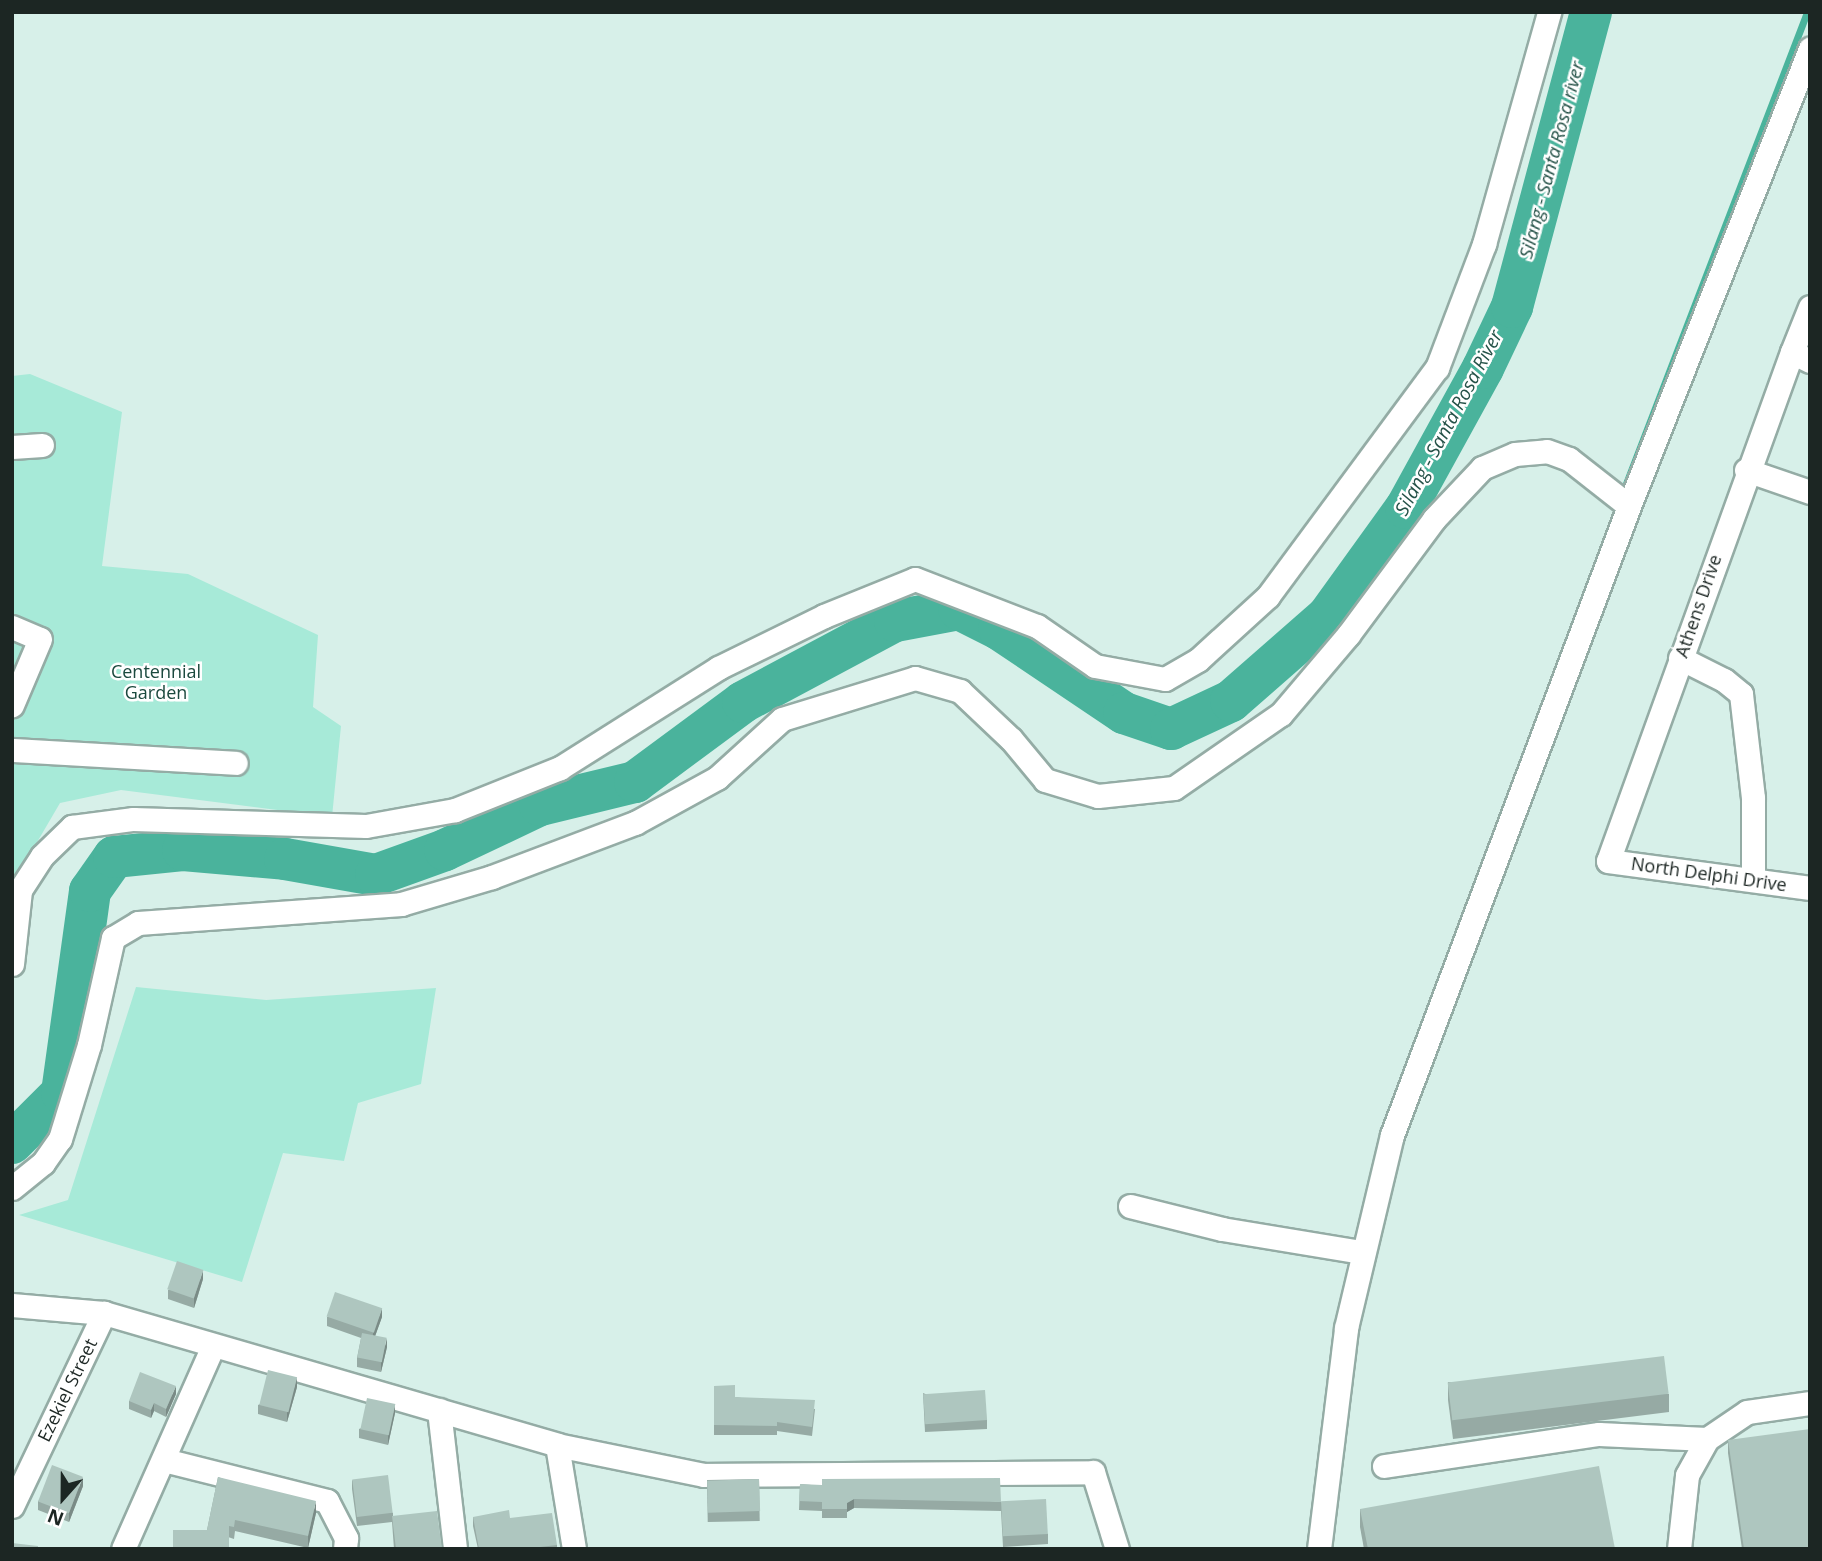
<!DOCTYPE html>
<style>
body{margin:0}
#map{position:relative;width:1822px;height:1561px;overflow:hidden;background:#d7f0e9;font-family:"Open Sans",sans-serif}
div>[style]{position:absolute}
.green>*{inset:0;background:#a7ead8}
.stream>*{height:7px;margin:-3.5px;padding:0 3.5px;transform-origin:3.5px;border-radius:3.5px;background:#4ab39c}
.river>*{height:42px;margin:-21px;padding:0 21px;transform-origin:21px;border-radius:21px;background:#4ab39c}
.roads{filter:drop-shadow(2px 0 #94aca5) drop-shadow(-2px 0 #94aca5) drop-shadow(0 2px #94aca5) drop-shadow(0 -2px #94aca5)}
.minor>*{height:23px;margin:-11.5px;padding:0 11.5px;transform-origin:11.5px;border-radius:11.5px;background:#fff}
.wall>*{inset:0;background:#96aaa4;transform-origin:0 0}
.shaded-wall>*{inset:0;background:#7a8b86}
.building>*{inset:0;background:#aec6bf;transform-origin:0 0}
span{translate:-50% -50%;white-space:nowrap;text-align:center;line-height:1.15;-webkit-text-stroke:5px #fff;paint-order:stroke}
.street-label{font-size:18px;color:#1c2623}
.park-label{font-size:18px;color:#1b493e}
.water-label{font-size:19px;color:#255248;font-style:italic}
.frame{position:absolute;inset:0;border:14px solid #1c2623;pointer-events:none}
.north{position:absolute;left:28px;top:1463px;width:70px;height:70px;-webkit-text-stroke:5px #fff;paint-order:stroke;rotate:201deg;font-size:19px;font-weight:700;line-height:28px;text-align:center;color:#1c2623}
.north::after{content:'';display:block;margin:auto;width:24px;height:32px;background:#1c2623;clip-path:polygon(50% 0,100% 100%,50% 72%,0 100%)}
</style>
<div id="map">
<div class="green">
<i style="clip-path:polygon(30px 374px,122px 412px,102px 566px,188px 574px,318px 635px,313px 707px,341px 726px,332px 817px,121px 790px,60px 803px,12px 885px,12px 376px)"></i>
<i style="clip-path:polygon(136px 987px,266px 1000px,436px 988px,421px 1084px,358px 1103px,344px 1161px,283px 1153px,242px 1282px,19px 1215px,68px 1200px)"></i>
</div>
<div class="stream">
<i style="left:1622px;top:494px;width:516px;rotate:-69deg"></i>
</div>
<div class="river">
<i style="left:12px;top:1143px;width:71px;rotate:-45deg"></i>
<i style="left:62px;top:1093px;width:204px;rotate:-82.1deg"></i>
<i style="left:90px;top:891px;width:42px;rotate:-54.8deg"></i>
<i style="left:114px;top:857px;width:69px;rotate:-5.8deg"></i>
<i style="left:183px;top:850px;width:102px;rotate:5deg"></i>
<i style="left:285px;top:859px;width:92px;rotate:10deg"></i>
<i style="left:376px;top:875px;width:73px;rotate:-19.9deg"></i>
<i style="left:445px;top:850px;width:105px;rotate:-25.3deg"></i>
<i style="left:540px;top:805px;width:98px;rotate:-13.6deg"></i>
<i style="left:635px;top:782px;width:134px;rotate:-36.5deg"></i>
<i style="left:743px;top:702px;width:172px;rotate:-28.1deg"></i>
<i style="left:895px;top:621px;width:65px;rotate:-10.6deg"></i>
<i style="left:959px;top:609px;width:45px;rotate:26.6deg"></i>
<i style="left:999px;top:629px;width:151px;rotate:33.9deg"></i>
<i style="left:1124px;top:713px;width:50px;rotate:18.8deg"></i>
<i style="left:1171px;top:729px;width:66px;rotate:-25deg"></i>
<i style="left:1231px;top:701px;width:129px;rotate:-41.2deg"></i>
<i style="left:1328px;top:616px;width:133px;rotate:-54.2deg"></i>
<i style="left:1406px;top:508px;width:160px;rotate:-61.2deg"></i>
<i style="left:1483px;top:368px;width:68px;rotate:-64.6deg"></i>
<i style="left:1512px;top:307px;width:305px;rotate:-75deg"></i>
</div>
<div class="roads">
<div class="minor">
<i style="left:1810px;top:307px;width:48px;rotate:111.8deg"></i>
<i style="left:1792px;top:352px;width:20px;rotate:27deg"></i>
<i style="left:1792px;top:352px;width:541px;rotate:109.87deg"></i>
<i style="left:1608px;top:861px;width:204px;rotate:7.6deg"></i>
<i style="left:12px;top:447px;width:30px;rotate:-4deg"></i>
<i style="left:1746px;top:470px;width:68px;rotate:19deg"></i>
<i style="left:12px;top:627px;width:30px;rotate:23deg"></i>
<i style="left:40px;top:639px;width:72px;rotate:113deg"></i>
<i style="left:1680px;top:658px;width:49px;rotate:26.6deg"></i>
<i style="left:1724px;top:680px;width:22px;rotate:39deg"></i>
<i style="left:1741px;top:694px;width:105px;rotate:83.4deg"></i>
<i style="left:1753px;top:798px;width:82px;rotate:90deg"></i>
<i style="left:12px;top:750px;width:224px;rotate:3.3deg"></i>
<i style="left:12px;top:964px;width:74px;rotate:-83.8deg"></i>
<i style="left:20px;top:890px;width:40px;rotate:-57.1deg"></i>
<i style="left:42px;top:856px;width:42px;rotate:-44deg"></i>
<i style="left:72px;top:827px;width:62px;rotate:-7.5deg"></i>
<i style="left:133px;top:819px;width:233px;rotate:1.7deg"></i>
<i style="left:366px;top:826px;width:90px;rotate:-10.2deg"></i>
<i style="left:455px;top:810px;width:113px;rotate:-21.8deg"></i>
<i style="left:560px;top:768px;width:187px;rotate:-32.3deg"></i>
<i style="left:718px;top:668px;width:118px;rotate:-26.1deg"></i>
<i style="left:824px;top:616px;width:98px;rotate:-22.1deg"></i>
<i style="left:915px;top:579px;width:131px;rotate:21.1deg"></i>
<i style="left:1037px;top:626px;width:70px;rotate:34.6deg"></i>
<i style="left:1095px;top:666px;width:71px;rotate:10.5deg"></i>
<i style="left:1165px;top:679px;width:38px;rotate:-30deg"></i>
<i style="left:1198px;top:660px;width:95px;rotate:-42.4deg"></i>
<i style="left:1268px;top:596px;width:284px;rotate:-53.5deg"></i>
<i style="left:1437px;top:368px;width:133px;rotate:-69.2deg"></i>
<i style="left:1484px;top:244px;width:241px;rotate:-74.3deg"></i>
<i style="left:12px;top:1188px;width:40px;rotate:-39deg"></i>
<i style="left:43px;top:1163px;width:29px;rotate:-55deg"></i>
<i style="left:60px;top:1139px;width:98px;rotate:-72.9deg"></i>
<i style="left:89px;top:1045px;width:110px;rotate:-77.4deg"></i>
<i style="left:113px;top:938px;width:29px;rotate:-31deg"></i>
<i style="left:138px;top:923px;width:264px;rotate:-4.1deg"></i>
<i style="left:401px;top:904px;width:95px;rotate:-16.5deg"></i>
<i style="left:492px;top:877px;width:153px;rotate:-20.7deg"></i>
<i style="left:635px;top:823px;width:94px;rotate:-28.8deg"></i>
<i style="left:717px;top:778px;width:88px;rotate:-42.2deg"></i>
<i style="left:782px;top:719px;width:139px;rotate:-17.1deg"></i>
<i style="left:915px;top:678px;width:47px;rotate:16.1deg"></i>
<i style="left:960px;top:691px;width:70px;rotate:43.3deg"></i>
<i style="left:1011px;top:739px;width:53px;rotate:50.3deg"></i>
<i style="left:1045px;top:780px;width:55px;rotate:16.8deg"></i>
<i style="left:1098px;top:796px;width:76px;rotate:-6deg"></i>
<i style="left:1174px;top:788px;width:130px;rotate:-34.7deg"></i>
<i style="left:1281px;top:714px;width:104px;rotate:-49.7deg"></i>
<i style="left:1348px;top:635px;width:144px;rotate:-53.4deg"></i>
<i style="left:1434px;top:519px;width:70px;rotate:-46.7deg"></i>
<i style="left:1482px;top:468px;width:36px;rotate:-23deg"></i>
<i style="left:1515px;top:454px;width:32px;rotate:-5deg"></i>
<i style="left:1547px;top:451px;width:23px;rotate:20deg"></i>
<i style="left:1569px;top:459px;width:76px;rotate:38.1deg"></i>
<i style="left:1130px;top:1206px;width:95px;rotate:14deg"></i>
<i style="left:1222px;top:1229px;width:141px;rotate:9.4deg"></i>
<i style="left:12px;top:1305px;width:92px;rotate:5deg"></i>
<i style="left:104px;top:1313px;width:472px;rotate:16.2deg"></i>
<i style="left:557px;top:1445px;width:150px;rotate:11.5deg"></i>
<i style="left:704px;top:1475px;width:389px;rotate:-0.4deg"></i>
<i style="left:1093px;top:1472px;width:81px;rotate:72.7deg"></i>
<i style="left:439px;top:1410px;width:140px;rotate:83.4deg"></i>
<i style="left:557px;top:1445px;width:105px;rotate:80.7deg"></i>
<i style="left:164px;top:1460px;width:168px;rotate:14.1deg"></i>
<i style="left:327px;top:1501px;width:42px;rotate:62.8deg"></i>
<i style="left:346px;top:1538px;width:11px;rotate:95deg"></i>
<i style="left:1384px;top:1466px;width:217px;rotate:-8.5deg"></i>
<i style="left:1599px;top:1434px;width:108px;rotate:2.7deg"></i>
<i style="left:12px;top:1506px;width:214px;rotate:-64.5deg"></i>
<i style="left:123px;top:1549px;width:222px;rotate:-66.1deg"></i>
<i style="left:1319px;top:1549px;width:223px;rotate:-83deg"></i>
<i style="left:1346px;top:1328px;width:198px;rotate:-76.6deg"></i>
<i style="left:1392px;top:1135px;width:672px;rotate:-69.35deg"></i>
<i style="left:1629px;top:506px;width:492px;rotate:-68.4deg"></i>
<i style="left:1679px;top:1549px;width:74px;rotate:-83.8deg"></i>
<i style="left:1687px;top:1475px;width:41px;rotate:-60.9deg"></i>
<i style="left:1707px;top:1439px;width:48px;rotate:-34deg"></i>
<i style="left:1747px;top:1412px;width:64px;rotate:-8.1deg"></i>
</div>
</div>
<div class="wall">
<i style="clip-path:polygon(203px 1279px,194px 1308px,168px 1299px,168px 1290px)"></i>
<i style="clip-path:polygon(327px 1317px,382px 1317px,375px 1336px,387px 1347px,381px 1372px,357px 1367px,357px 1358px,361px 1338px,327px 1326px)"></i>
<i style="clip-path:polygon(1448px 1382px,1669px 1394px,1669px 1412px,1453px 1439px,1448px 1400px)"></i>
<i style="clip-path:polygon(714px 1386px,735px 1397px,815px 1409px,812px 1436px,777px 1431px,777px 1435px,714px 1435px)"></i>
<i style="clip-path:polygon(297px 1387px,287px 1422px,258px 1414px,258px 1405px)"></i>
<i style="clip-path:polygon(923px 1393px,987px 1420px,987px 1429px,925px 1432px)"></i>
<i style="clip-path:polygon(176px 1394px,166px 1417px,154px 1411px,151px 1418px,129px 1409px,129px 1401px)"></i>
<i style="clip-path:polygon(395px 1413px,388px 1445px,359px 1438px,359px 1429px)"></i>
<i style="clip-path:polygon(1728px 1440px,1810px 1549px,1742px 1549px,1728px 1453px)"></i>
<i style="clip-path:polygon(218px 1477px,316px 1513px,308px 1548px,235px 1531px,234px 1539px,207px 1530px)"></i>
<i style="left:759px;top:1479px;width:42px;height:52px;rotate:89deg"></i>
<i style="clip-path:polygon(352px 1480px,393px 1513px,393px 1516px,442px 1549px,394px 1549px,392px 1522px,357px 1526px,352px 1489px)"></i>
<i style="clip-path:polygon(800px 1484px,1001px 1502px,1048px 1534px,1048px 1544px,1003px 1547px,1001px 1511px,854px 1508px,847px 1512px,847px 1518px,822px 1518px,822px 1511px,799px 1510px)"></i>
<i style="clip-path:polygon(83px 1486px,69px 1522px,38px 1510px,38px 1501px)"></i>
<i style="clip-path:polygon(1360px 1509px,1615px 1549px,1364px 1549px,1360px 1527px)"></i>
<i style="clip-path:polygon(473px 1517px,510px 1518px,557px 1545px,557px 1549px,478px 1549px,473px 1526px)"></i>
</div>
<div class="shaded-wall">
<i style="clip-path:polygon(203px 1270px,203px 1279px,194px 1308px,194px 1298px)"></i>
<i style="clip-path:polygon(382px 1308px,382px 1317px,373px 1342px,373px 1333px)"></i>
<i style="clip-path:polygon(387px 1338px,387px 1347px,381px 1372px,381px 1363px)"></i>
<i style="clip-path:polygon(297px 1377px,297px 1387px,287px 1422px,287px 1413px)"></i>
<i style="clip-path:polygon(176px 1386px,176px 1394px,166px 1417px,166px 1409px)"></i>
<i style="clip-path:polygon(154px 1403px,154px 1411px,151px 1418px,151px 1410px)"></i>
<i style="clip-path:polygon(395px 1404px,395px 1413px,388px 1445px,388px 1436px)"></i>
<i style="clip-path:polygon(83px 1477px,83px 1486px,69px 1522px,69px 1513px)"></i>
<i style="clip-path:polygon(854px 1499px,854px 1508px,847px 1512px,847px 1503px)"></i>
<i style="clip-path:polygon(316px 1501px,316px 1513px,308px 1548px,308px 1536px)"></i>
</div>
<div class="building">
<i style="left:177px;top:1261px;width:28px;height:30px;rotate:19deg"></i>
<i style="left:335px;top:1292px;width:50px;height:26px;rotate:19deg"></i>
<i style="clip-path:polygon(12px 1317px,14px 1348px,12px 1348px)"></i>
<i style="left:362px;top:1333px;width:25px;height:25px;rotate:11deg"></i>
<i style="left:1664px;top:1356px;width:38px;height:218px;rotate:83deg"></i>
<i style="left:268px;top:1370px;width:30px;height:36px;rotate:14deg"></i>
<i style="clip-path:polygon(140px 1372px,176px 1386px,166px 1409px,154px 1403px,151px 1410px,129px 1401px)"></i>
<i style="clip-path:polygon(735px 1385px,735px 1397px,815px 1400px,812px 1427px,777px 1422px,777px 1426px,714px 1425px,714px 1386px)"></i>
<i style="left:985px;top:1390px;width:30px;height:62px;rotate:86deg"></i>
<i style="left:367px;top:1398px;width:29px;height:32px;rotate:12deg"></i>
<i style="clip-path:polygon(1810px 1429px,1810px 1549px,1744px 1549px,1728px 1440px)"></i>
<i style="left:52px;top:1465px;width:33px;height:39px;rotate:21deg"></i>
<i style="clip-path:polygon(1599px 1466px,1615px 1549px,1368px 1549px,1360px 1509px)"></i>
<i style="left:388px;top:1475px;width:38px;height:36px;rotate:83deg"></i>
<i style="clip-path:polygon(218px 1477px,316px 1501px,308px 1536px,235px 1520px,234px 1527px,229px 1526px,229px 1549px,173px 1549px,173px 1530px,207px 1530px)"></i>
<i style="clip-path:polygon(1000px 1478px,1001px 1502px,854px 1499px,847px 1503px,847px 1509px,822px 1509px,822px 1502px,799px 1501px,800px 1484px,822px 1485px,822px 1479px)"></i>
<i style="left:759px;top:1479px;width:32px;height:52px;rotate:88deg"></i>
<i style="left:1046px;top:1499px;width:35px;height:45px;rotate:87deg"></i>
<i style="clip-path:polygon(509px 1510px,510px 1518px,552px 1513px,557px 1545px,523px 1549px,479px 1549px,473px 1517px)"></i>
<i style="clip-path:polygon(437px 1511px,442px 1549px,396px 1549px,392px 1516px)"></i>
<i style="clip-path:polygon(12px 1543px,38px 1546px,38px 1549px,12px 1549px)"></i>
</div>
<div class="street-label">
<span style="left:1698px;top:606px;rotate:-71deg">Athens Drive</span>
<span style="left:1709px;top:874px;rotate:8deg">North Delphi Drive</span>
<span style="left:67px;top:1390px;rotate:-64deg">Ezekiel Street</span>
</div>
<div class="park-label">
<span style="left:156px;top:682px">Centennial<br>Garden</span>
</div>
<div class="water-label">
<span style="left:1552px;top:160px;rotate:-75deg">Silang - Santa Rosa river</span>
<span style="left:1449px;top:423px;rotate:-62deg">Silang - Santa Rosa River</span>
</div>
<div class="frame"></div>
<div class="north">N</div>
</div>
